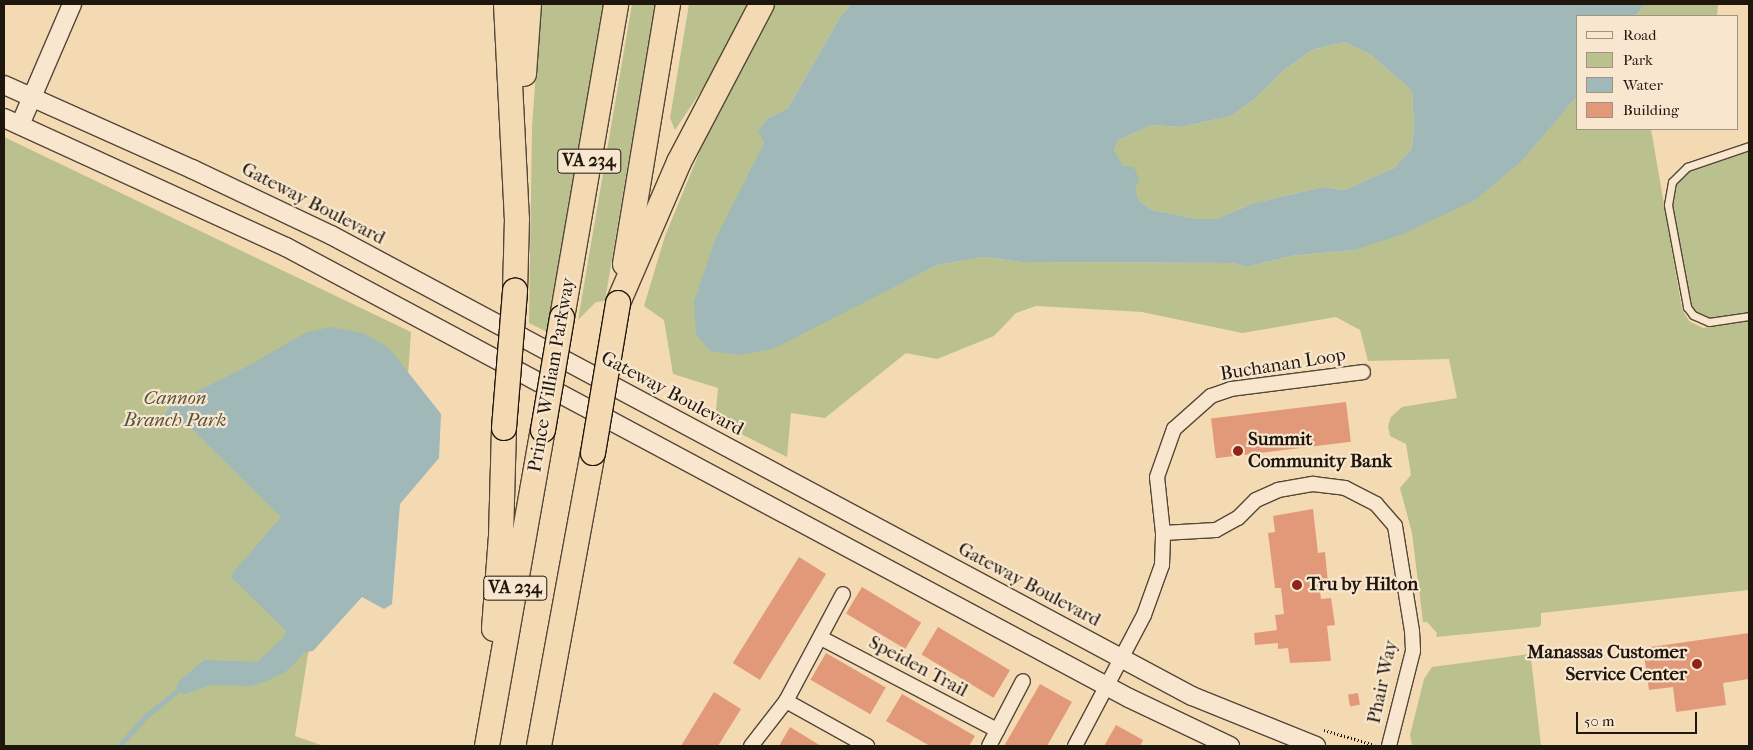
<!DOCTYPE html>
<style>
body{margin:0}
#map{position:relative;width:1753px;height:750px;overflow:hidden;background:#f4dab3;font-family:"IM FELL French Canon",serif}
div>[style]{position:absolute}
.green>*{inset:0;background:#bac08e}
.water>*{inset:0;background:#a0b8b7}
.stream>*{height:5px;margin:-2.5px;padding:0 2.5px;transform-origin:2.5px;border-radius:2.5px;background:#a0b8b7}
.building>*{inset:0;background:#e19979;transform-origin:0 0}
.path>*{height:3px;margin-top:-1.5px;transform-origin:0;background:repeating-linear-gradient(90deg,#1f160e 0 1px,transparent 0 3.5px)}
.roads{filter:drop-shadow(1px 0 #544737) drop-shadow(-1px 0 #544737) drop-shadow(0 1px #544737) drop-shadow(0 -1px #544737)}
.service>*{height:7px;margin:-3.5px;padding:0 3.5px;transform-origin:3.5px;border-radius:3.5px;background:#f8e7ce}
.minor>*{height:14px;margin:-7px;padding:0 7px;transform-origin:7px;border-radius:7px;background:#f8e7ce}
.tertiary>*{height:18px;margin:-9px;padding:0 9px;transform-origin:9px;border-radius:9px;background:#f8e7ce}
.trunk>*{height:24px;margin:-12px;padding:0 12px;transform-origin:12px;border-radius:12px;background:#f4dab3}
.bridges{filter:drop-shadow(1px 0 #1f160e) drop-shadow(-1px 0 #1f160e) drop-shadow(0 1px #1f160e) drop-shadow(0 -1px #1f160e)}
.trunk-bridge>*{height:24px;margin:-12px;padding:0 12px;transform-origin:12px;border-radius:12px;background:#f4dab3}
.dots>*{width:14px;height:14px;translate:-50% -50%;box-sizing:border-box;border:2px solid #f8e7ce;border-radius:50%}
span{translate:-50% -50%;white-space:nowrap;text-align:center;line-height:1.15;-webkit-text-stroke:4.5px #f8e7ce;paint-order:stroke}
.shield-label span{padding:1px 4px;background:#f8e7ce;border:1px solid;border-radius:4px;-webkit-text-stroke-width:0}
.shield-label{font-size:18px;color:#1f160e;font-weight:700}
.street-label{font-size:19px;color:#1f160e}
.park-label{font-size:19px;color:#55523b;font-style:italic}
.poi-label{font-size:19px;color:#1f160e;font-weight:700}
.left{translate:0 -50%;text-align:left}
.right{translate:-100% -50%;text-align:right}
.frame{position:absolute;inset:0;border:5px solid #1f160e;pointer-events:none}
.legend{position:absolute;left:1576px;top:15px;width:162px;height:115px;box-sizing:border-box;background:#f8e7ce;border:1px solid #a19381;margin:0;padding:6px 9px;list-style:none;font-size:15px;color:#1f160e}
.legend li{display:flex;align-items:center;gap:10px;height:25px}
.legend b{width:25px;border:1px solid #a19381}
.scale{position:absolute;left:1576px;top:712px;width:121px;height:22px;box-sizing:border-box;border:2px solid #1f160e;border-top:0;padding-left:6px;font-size:15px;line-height:18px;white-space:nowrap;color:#1f160e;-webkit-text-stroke:4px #f8e7ce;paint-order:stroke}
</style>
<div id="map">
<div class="green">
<i style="clip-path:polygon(541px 4px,603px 4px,547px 332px,529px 323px,532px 127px)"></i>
<i style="clip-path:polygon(632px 4px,655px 4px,605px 301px,596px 302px,578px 320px)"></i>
<i style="clip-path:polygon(689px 4px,747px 4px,709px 79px,675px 130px,670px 118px)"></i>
<i style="clip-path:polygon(774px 4px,851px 4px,839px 19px,788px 108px,768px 118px,759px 131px,764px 143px,752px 169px,879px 294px,937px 265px,984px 257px,1021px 262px,1232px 263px,1246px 267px,1291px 256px,1354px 250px,1523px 160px,1577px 95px,1577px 129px,1651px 129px,1682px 309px,1689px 321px,1703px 328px,1749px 321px,1749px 590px,1541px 613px,1541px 625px,1538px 627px,1436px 637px,1437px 633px,1427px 622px,1423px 622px,1412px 533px,1400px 488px,1411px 475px,1406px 444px,1390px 436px,1388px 426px,1391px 417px,1402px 407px,1457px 398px,1449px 359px,1368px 361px,1360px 330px,1336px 317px,1242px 333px,1142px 312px,1036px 306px,1016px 313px,994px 336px,937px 359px,906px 353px,825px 418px,791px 413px,787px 457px,715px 421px,718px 388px,673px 374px,664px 320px,644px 306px,665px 236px,702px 146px)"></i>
<i style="clip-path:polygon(1646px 4px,1718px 4px,1717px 16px,1635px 16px)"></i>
<i style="clip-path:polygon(1344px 42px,1370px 54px,1412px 91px,1414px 130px,1411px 150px,1394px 168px,1344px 190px,1324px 187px,1254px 203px,1216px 219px,1198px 219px,1152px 210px,1139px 201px,1114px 150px,1118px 140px,1152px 125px,1181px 127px,1231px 116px,1256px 98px,1284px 70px,1312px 50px)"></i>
<i style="clip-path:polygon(4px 137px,411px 332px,407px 389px,339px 459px,295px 736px,324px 746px,4px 746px)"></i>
<i style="clip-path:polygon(1749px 146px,1749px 316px,1701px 320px,1687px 307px,1668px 205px,1677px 175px,1687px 167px)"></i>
<i style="clip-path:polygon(1552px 651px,1558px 654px,1531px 658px,1541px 746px,1412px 746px,1410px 735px,1424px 679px,1432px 667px)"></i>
</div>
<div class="water">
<i style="clip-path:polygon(evenodd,851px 4px,1646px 4px,1635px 16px,1577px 16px,1576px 97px,1523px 160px,1475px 200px,1403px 234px,1354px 250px,1291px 256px,1246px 267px,1232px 263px,1021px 262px,984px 257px,937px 265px,773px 349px,739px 355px,710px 351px,696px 334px,694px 302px,715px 240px,764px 143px,758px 131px,768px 118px,788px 108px,839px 19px,851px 4px,1344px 42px,1370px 54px,1412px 91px,1414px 130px,1411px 150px,1394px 168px,1344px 190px,1324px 187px,1254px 203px,1216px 219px,1198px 219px,1152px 210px,1139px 201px,1135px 190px,1139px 179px,1134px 167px,1123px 166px,1114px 150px,1118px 140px,1152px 125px,1181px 127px,1231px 116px,1256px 98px,1284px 70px,1312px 50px,1344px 42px)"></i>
<i style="clip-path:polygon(330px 327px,363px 333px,389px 348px,441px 414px,439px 458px,400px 504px,392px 604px,384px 609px,362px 597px,313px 651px,305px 652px,288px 670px,272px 679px,251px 686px,211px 685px,185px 694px,176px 692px,178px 682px,204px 660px,257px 662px,284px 637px,286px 631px,230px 576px,281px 517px,192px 429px,164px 415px,172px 404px,246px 367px,305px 333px)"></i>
</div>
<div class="stream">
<i style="left:119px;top:746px;width:40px;rotate:-48deg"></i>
<i style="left:146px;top:716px;width:38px;rotate:-39deg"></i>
</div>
<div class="building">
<i style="left:1346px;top:402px;width:40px;height:136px;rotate:83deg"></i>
<i style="clip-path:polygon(1313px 509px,1318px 553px,1325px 552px,1328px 582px,1319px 583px,1321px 599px,1331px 598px,1335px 625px,1327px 626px,1331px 661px,1290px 663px,1288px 648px,1278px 649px,1278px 643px,1255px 645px,1254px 633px,1277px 630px,1275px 615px,1284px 614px,1281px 588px,1275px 588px,1268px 533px,1275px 532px,1273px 516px)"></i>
<i style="left:799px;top:557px;width:32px;height:125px;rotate:32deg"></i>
<i style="left:862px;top:587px;width:69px;height:31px;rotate:31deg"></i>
<i style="left:938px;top:627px;width:84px;height:32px;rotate:31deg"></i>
<i style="clip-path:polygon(1749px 633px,1749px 679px,1723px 683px,1726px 705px,1676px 712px,1673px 687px,1649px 690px,1643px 648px)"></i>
<i style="left:826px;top:653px;width:69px;height:31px;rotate:30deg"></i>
<i style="clip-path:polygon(1040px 684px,1072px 702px,1047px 746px,1004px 746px)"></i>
<i style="clip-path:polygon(714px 692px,741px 709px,718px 746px,681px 746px)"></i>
<i style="left:1358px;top:693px;width:12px;height:10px;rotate:81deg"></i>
<i style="clip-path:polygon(902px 694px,975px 736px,969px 746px,930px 746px,886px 721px)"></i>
<i style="clip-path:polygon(1116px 725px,1143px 740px,1140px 746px,1104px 746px)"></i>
<i style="clip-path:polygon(790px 727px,821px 746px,779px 746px)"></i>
</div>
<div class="path">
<i style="left:1324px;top:730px;width:53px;rotate:16.4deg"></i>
</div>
<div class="roads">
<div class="service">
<i style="left:1749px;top:146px;width:65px;rotate:161.3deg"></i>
<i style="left:1687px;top:167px;width:21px;rotate:135deg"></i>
<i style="left:1672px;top:182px;width:23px;rotate:100deg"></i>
<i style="left:1668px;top:205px;width:104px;rotate:79.4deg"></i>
<i style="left:1687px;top:307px;width:10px;rotate:53deg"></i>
<i style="left:1693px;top:315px;width:17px;rotate:24deg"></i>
<i style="left:1709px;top:322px;width:40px;rotate:-8.5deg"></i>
</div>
<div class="minor">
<i style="left:1163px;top:533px;width:53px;rotate:-3.2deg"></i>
<i style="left:1216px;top:530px;width:25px;rotate:-29deg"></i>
<i style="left:1238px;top:518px;width:25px;rotate:-45deg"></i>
<i style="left:1256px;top:500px;width:24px;rotate:-24deg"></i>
<i style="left:1278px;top:490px;width:36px;rotate:-10deg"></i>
<i style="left:1313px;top:484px;width:32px;rotate:7deg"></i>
<i style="left:1345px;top:488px;width:35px;rotate:27deg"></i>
<i style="left:1376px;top:504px;width:29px;rotate:49deg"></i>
<i style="left:1395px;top:526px;width:106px;rotate:80.8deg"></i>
<i style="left:1412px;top:631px;width:20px;rotate:87deg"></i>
<i style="left:1413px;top:651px;width:98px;rotate:104.2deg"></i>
<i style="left:821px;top:638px;width:199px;rotate:27.6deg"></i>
<i style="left:786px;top:701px;width:93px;rotate:29.1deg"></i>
<i style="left:751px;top:746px;width:57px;rotate:-52.1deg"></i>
<i style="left:786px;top:701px;width:121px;rotate:-62deg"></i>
<i style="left:989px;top:746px;width:73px;rotate:-62.4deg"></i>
<i style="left:1075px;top:746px;width:148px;rotate:-62.2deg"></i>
<i style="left:1144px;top:615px;width:53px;rotate:-70.2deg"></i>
<i style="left:1162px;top:565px;width:32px;rotate:-88deg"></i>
<i style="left:1163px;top:533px;width:56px;rotate:-96.1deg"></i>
<i style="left:1157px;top:477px;width:51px;rotate:-70.5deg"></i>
<i style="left:1174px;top:429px;width:50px;rotate:-41.7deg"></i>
<i style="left:1211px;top:396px;width:21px;rotate:-19deg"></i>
<i style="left:1231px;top:389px;width:133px;rotate:-7.3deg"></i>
</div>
<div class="tertiary">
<i style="left:4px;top:85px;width:206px;rotate:24.1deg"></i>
<i style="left:192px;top:169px;width:154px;rotate:25.4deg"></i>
<i style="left:331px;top:235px;width:977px;rotate:28.17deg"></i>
<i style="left:1192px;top:696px;width:134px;rotate:22deg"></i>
<i style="left:4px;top:118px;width:310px;rotate:24.6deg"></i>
<i style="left:286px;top:247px;width:956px;rotate:28.15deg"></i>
<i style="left:1129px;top:698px;width:112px;rotate:25.4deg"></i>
<i style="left:20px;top:125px;width:132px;rotate:-66.7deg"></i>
</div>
<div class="trunk">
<i style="left:506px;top:4px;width:215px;rotate:87.1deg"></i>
<i style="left:517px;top:219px;width:71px;rotate:91.6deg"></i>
<i style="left:524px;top:74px;width:70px;rotate:-85.9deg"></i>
<i style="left:625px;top:264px;width:264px;rotate:-80.6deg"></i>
<i style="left:618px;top:303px;width:154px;rotate:-66.6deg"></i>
<i style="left:679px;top:162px;width:178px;rotate:-62.3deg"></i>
<i style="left:562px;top:318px;width:319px;rotate:-80.2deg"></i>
<i style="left:494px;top:629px;width:93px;rotate:-85.7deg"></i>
<i style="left:501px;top:536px;width:108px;rotate:-88.4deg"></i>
<i style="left:487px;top:746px;width:321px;rotate:-80deg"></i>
<i style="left:539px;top:746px;width:298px;rotate:-79.6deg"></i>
</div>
</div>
<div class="bridges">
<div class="trunk-bridge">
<i style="left:504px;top:428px;width:138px;rotate:-85.4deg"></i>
<i style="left:543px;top:430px;width:114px;rotate:-80.4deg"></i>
<i style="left:593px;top:453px;width:152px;rotate:-80.5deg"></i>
</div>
</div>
<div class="dots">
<i style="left:1238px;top:451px;background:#8f2418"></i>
<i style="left:1297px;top:585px;background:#8f2418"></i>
<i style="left:1697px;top:664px;background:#8f2418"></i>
</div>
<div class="shield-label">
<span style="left:589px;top:161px">VA 234</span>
<span style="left:515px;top:588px">VA 234</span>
</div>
<div class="street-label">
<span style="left:313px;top:204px;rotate:27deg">Gateway Boulevard</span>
<span style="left:1283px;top:365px;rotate:-9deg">Buchanan Loop</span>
<span style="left:552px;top:375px;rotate:-80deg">Prince William Parkway</span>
<span style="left:672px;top:394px;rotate:28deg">Gateway Boulevard</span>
<span style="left:1029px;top:585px;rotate:28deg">Gateway Boulevard</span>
<span style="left:918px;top:667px;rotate:28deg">Speiden Trail</span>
<span style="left:1383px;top:682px;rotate:-78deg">Phair Way</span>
</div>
<div class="park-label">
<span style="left:175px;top:410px">Cannon<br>Branch Park</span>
</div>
<div class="poi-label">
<span class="left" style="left:1248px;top:451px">Summit<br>Community Bank</span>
<span class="left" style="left:1307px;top:585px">Tru by Hilton</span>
<span class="right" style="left:1687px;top:664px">Manassas Customer<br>Service Center</span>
</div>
<div class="frame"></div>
<ul class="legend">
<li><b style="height:6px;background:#f8e7ce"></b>Road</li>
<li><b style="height:14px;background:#bac08e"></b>Park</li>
<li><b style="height:14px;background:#a0b8b7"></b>Water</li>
<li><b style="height:14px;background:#e19979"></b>Building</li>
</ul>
<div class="scale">50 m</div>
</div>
